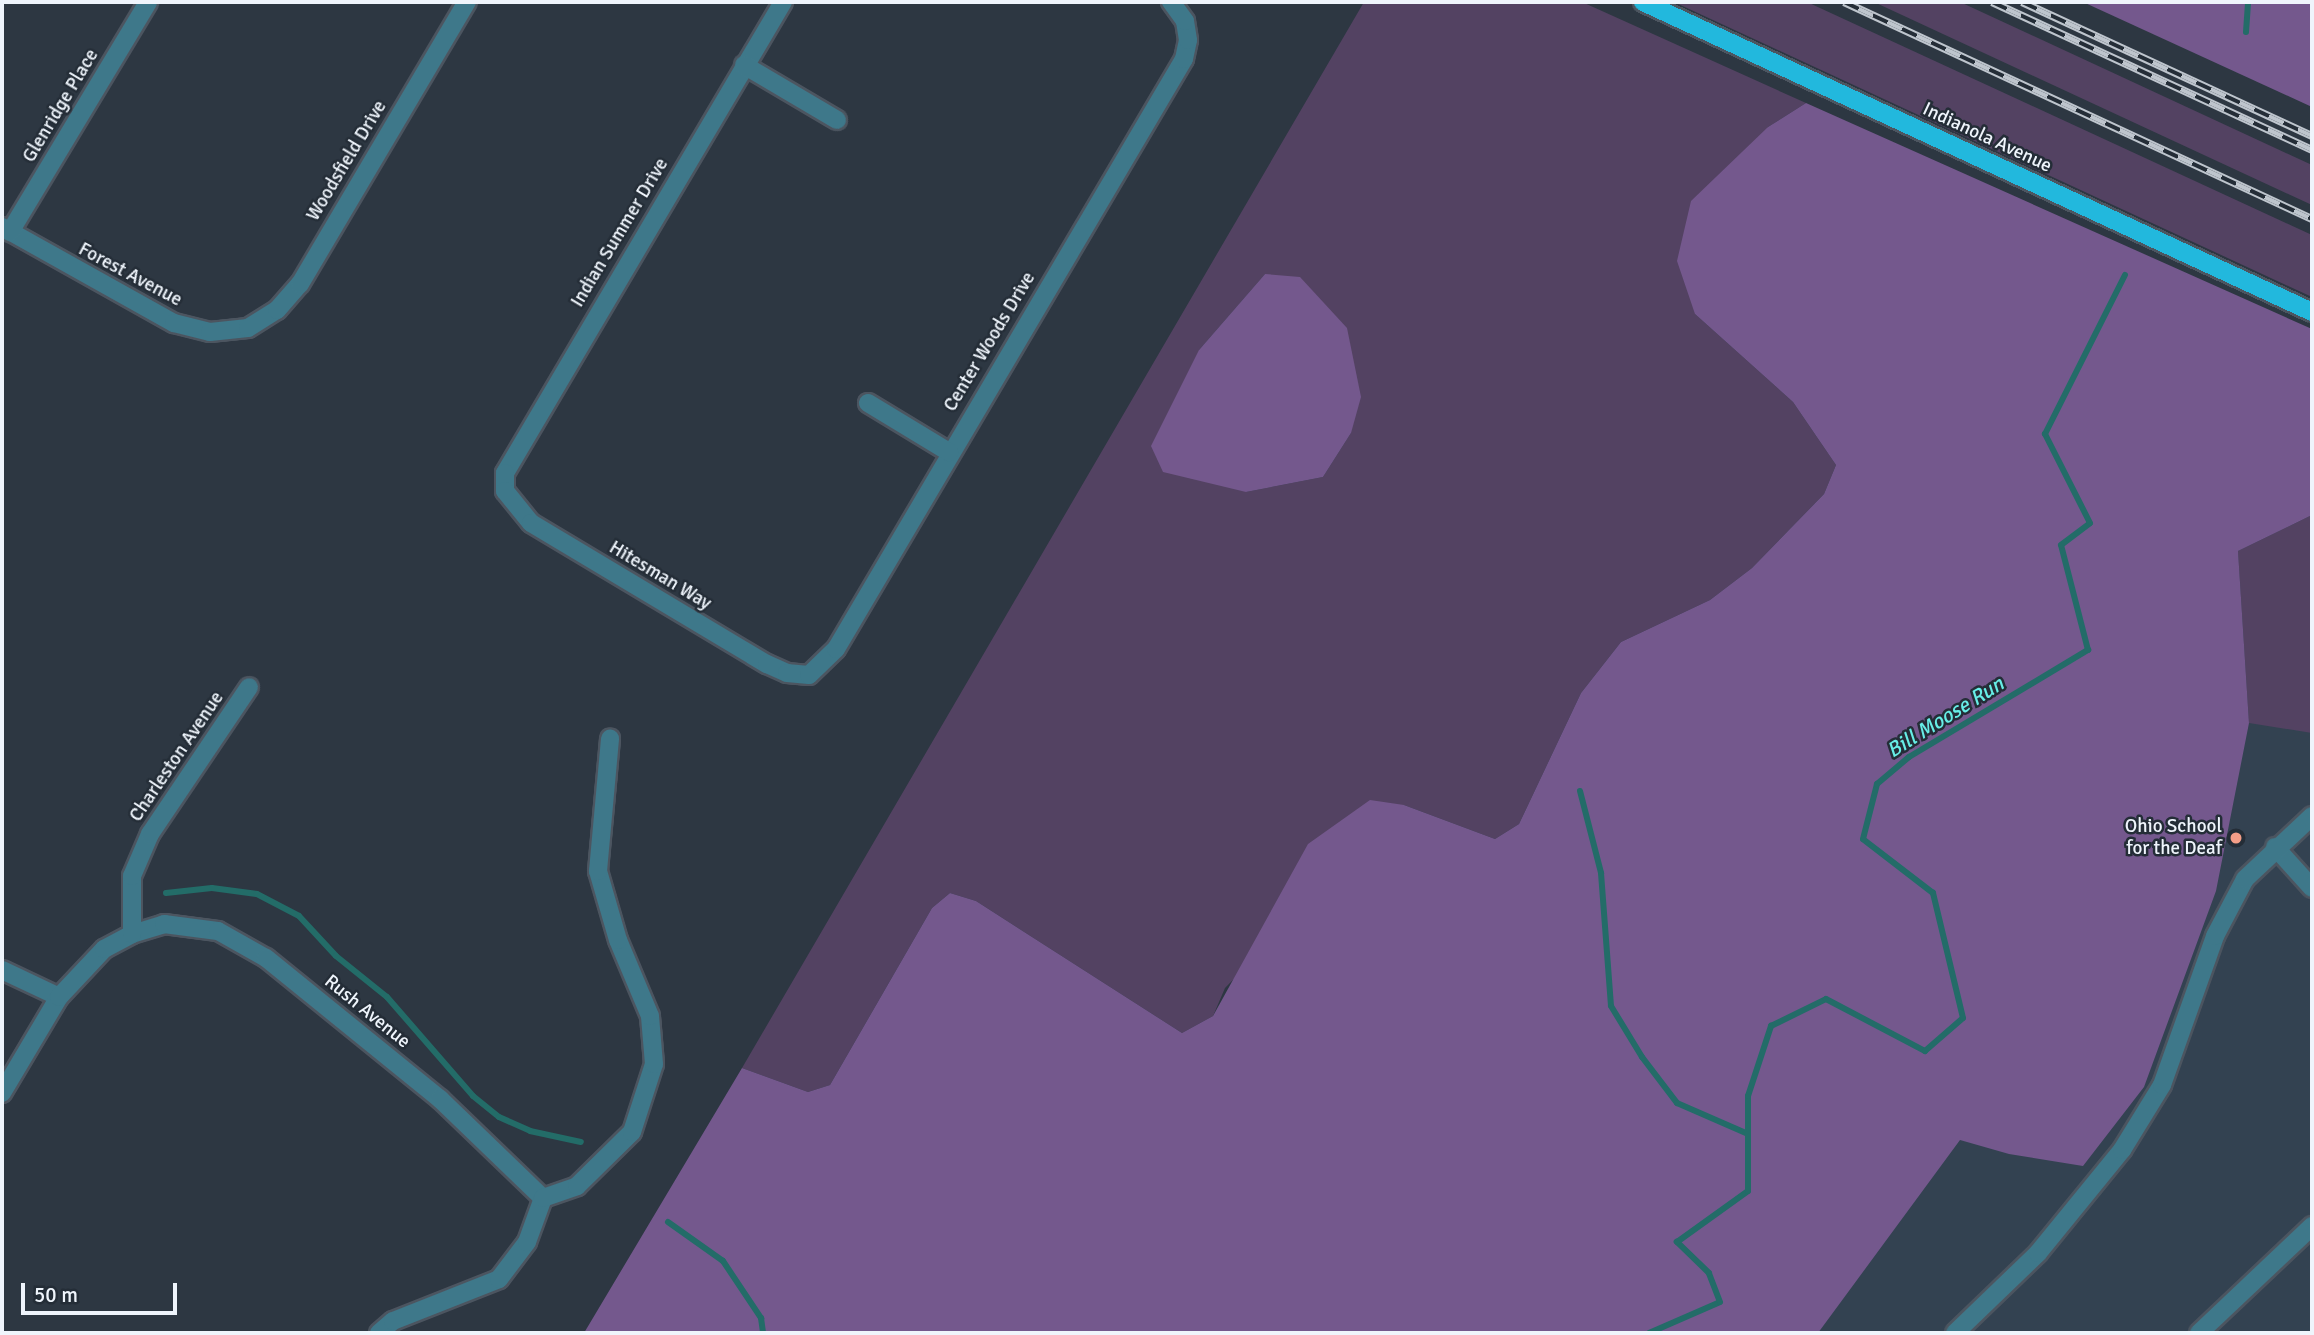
<!DOCTYPE html>
<style>
body{margin:0}
#map{position:relative;width:2314px;height:1335px;overflow:hidden;background:#2d3742;font-family:Signika,sans-serif}
div>[style]{position:absolute}
.built>*{inset:0;background:#334251}
.green>*{inset:0;background:#534262}
.forest>*{inset:0;background:#74588d}
.stream>*{height:6px;margin:-3px;padding:0 3px;transform-origin:3px;border-radius:3px;background:#236c68}
.roads{filter:drop-shadow(2px 0 #4c5560) drop-shadow(-2px 0 #4c5560) drop-shadow(0 2px #4c5560) drop-shadow(0 -2px #4c5560)}
.minor>*{height:18px;margin:-9px;padding:0 9px;transform-origin:9px;border-radius:9px;background:#3e788a}
.major>*{height:18px;margin:-9px;padding:0 9px;transform-origin:9px;border-radius:9px;background:#22b8dd}
.rail>*{height:8px;margin-top:-4px;transform-origin:0;background:repeating-linear-gradient(90deg,#242d37 0 16px,#bec5cd 0 32px);box-sizing:border-box;border-block:2px solid #bec5cd}
.dots>*{width:19px;height:19px;translate:-50% -50%;box-sizing:border-box;border:4px solid #242d37;border-radius:50%}
span{translate:-50% -50%;white-space:nowrap;text-align:center;line-height:1.15;-webkit-text-stroke:5px #242d37;paint-order:stroke}
.street-label{font-size:19px;color:#eff5fc}
.poi-label{font-size:19px;color:#eff5fc}
.right{translate:-100% -50%;text-align:right}
.water-label{font-size:21px;color:#67eee7;font-style:italic}
.frame{position:absolute;inset:0;border:4px solid #eff5fc;pointer-events:none}
.scale{position:absolute;left:21px;top:1283px;width:156px;height:32px;box-sizing:border-box;border:4px solid #eff5fc;border-top:0;padding-left:9px;font-size:21px;line-height:24px;white-space:nowrap;color:#eff5fc;-webkit-text-stroke:5px #242d37;paint-order:stroke}
</style>
<div id="map">
<div class="built">
<i style="clip-path:polygon(2312px 515px,2312px 1333px,1778px 1333px,2249px 723px,2238px 551px)"></i>
</div>
<div class="green">
<i style="clip-path:polygon(evenodd,1364px 2px,1582px 2px,1806px 103px,1768px 127px,1695px 314px,1793px 402px,1836px 465px,1824px 494px,1752px 568px,1710px 600px,1621px 642px,1581px 693px,1519px 824px,1495px 839px,1404px 805px,1225px 988px,1213px 1016px,1182px 1033px,976px 901px,950px 893px,932px 908px,830px 1085px,808px 1092px,742px 1068px,1364px 2px,1265px 274px,1351px 433px,1323px 477px,1246px 492px,1199px 350px,1265px 274px)"></i>
<i style="clip-path:polygon(1674px 2px,1807px 2px,2312px 235px,2312px 297px)"></i>
<i style="clip-path:polygon(1874px 2px,1960px 2px,2312px 165px,2312px 205px)"></i>
<i style="clip-path:polygon(2312px 515px,2312px 733px,2249px 723px,2238px 551px)"></i>
</div>
<div class="forest">
<i style="clip-path:polygon(2083px 2px,2312px 2px,2312px 107px)"></i>
<i style="clip-path:polygon(1806px 103px,2312px 329px,2312px 515px,2238px 551px,2249px 723px,2216px 891px,2144px 1087px,2083px 1166px,2009px 1154px,1960px 1140px,1818px 1333px,584px 1333px,742px 1068px,808px 1092px,830px 1085px,932px 908px,950px 893px,976px 901px,1182px 1033px,1213px 1016px,1308px 844px,1370px 800px,1404px 805px,1495px 839px,1519px 824px,1581px 693px,1621px 642px,1710px 600px,1752px 568px,1824px 494px,1836px 465px,1793px 402px,1695px 314px,1677px 261px,1691px 201px,1768px 127px)"></i>
<i style="clip-path:polygon(1265px 274px,1300px 277px,1347px 328px,1361px 397px,1351px 433px,1323px 477px,1246px 492px,1163px 472px,1151px 446px,1199px 350px)"></i>
</div>
<div class="stream">
<i style="left:2246px;top:32px;width:30px;rotate:-86deg"></i>
<i style="left:1580px;top:791px;width:85px;rotate:75.6deg"></i>
<i style="left:1601px;top:873px;width:133px;rotate:85.7deg"></i>
<i style="left:1611px;top:1006px;width:60px;rotate:58.7deg"></i>
<i style="left:1642px;top:1057px;width:58px;rotate:52.7deg"></i>
<i style="left:1677px;top:1103px;width:77px;rotate:23.6deg"></i>
<i style="left:166px;top:893px;width:46px;rotate:-6.2deg"></i>
<i style="left:212px;top:888px;width:45px;rotate:7.6deg"></i>
<i style="left:257px;top:894px;width:47px;rotate:27.6deg"></i>
<i style="left:299px;top:916px;width:54px;rotate:47.2deg"></i>
<i style="left:336px;top:956px;width:65px;rotate:38.8deg"></i>
<i style="left:387px;top:997px;width:131px;rotate:49deg"></i>
<i style="left:473px;top:1096px;width:33px;rotate:39deg"></i>
<i style="left:499px;top:1117px;width:34px;rotate:24deg"></i>
<i style="left:530px;top:1131px;width:52px;rotate:12.2deg"></i>
<i style="left:668px;top:1222px;width:67px;rotate:35.3deg"></i>
<i style="left:723px;top:1261px;width:69px;rotate:56.3deg"></i>
<i style="left:761px;top:1318px;width:15px;rotate:82deg"></i>
<i style="left:1649px;top:1333px;width:77px;rotate:-23.6deg"></i>
<i style="left:1720px;top:1302px;width:31px;rotate:-111deg"></i>
<i style="left:1709px;top:1273px;width:45px;rotate:-135.9deg"></i>
<i style="left:1677px;top:1242px;width:87px;rotate:-35.7deg"></i>
<i style="left:1748px;top:1191px;width:95px;rotate:-90deg"></i>
<i style="left:1748px;top:1096px;width:74px;rotate:-71.8deg"></i>
<i style="left:1771px;top:1026px;width:61px;rotate:-26.1deg"></i>
<i style="left:1826px;top:999px;width:112px;rotate:27.7deg"></i>
<i style="left:1925px;top:1051px;width:50px;rotate:-41deg"></i>
<i style="left:1963px;top:1018px;width:129px;rotate:-103.5deg"></i>
<i style="left:1933px;top:893px;width:88px;rotate:-142.4deg"></i>
<i style="left:1863px;top:839px;width:57px;rotate:-75.7deg"></i>
<i style="left:1877px;top:784px;width:42px;rotate:-40.2deg"></i>
<i style="left:1909px;top:757px;width:209px;rotate:-30.9deg"></i>
<i style="left:2088px;top:650px;width:108px;rotate:-104.4deg"></i>
<i style="left:2061px;top:545px;width:36px;rotate:-37deg"></i>
<i style="left:2090px;top:523px;width:100px;rotate:-116.8deg"></i>
<i style="left:2045px;top:434px;width:178px;rotate:-63.3deg"></i>
</div>
<div class="roads">
<div class="minor">
<i style="left:783px;top:2px;width:547px;rotate:120.55deg"></i>
<i style="left:505px;top:473px;width:18px;rotate:90deg"></i>
<i style="left:505px;top:491px;width:41px;rotate:50.9deg"></i>
<i style="left:531px;top:523px;width:275px;rotate:30.9deg"></i>
<i style="left:767px;top:664px;width:22px;rotate:24deg"></i>
<i style="left:787px;top:673px;width:22px;rotate:5deg"></i>
<i style="left:809px;top:675px;width:37px;rotate:-44deg"></i>
<i style="left:836px;top:649px;width:685px;rotate:-59.47deg"></i>
<i style="left:1184px;top:59px;width:19px;rotate:-78deg"></i>
<i style="left:1188px;top:40px;width:19px;rotate:-99deg"></i>
<i style="left:1185px;top:21px;width:24px;rotate:-126deg"></i>
<i style="left:744px;top:65px;width:108px;rotate:30.6deg"></i>
<i style="left:2px;top:227px;width:197px;rotate:29.2deg"></i>
<i style="left:174px;top:323px;width:37px;rotate:14deg"></i>
<i style="left:210px;top:332px;width:38px;rotate:-6deg"></i>
<i style="left:248px;top:328px;width:34px;rotate:-32deg"></i>
<i style="left:277px;top:310px;width:35px;rotate:-49deg"></i>
<i style="left:300px;top:284px;width:328px;rotate:-59.4deg"></i>
<i style="left:10px;top:232px;width:268px;rotate:-59deg"></i>
<i style="left:868px;top:403px;width:95px;rotate:31.2deg"></i>
<i style="left:2275px;top:847px;width:55px;rotate:47.9deg"></i>
<i style="left:132px;top:934px;width:34px;rotate:-17deg"></i>
<i style="left:164px;top:924px;width:54px;rotate:7.4deg"></i>
<i style="left:218px;top:931px;width:55px;rotate:29.4deg"></i>
<i style="left:266px;top:958px;width:224px;rotate:39deg"></i>
<i style="left:440px;top:1099px;width:143px;rotate:43.9deg"></i>
<i style="left:2px;top:970px;width:63px;rotate:25.3deg"></i>
<i style="left:2px;top:1093px;width:112px;rotate:-59.3deg"></i>
<i style="left:59px;top:997px;width:66px;rotate:-46.8deg"></i>
<i style="left:104px;top:949px;width:32px;rotate:-28deg"></i>
<i style="left:132px;top:934px;width:58px;rotate:-90deg"></i>
<i style="left:132px;top:876px;width:46px;rotate:-66.8deg"></i>
<i style="left:150px;top:834px;width:177px;rotate:-56deg"></i>
<i style="left:379px;top:1333px;width:18px;rotate:-41deg"></i>
<i style="left:393px;top:1321px;width:114px;rotate:-21.6deg"></i>
<i style="left:499px;top:1279px;width:46px;rotate:-52.9deg"></i>
<i style="left:527px;top:1242px;width:47px;rotate:-70deg"></i>
<i style="left:543px;top:1198px;width:36px;rotate:-19deg"></i>
<i style="left:577px;top:1186px;width:77px;rotate:-44.5deg"></i>
<i style="left:632px;top:1132px;width:71px;rotate:-72.1deg"></i>
<i style="left:654px;top:1064px;width:48px;rotate:-94.8deg"></i>
<i style="left:650px;top:1016px;width:82px;rotate:-112.8deg"></i>
<i style="left:618px;top:940px;width:72px;rotate:-106.2deg"></i>
<i style="left:598px;top:871px;width:133px;rotate:-84.8deg"></i>
<i style="left:1955px;top:1333px;width:115px;rotate:-43.9deg"></i>
<i style="left:2038px;top:1253px;width:133px;rotate:-50.8deg"></i>
<i style="left:2122px;top:1150px;width:76px;rotate:-58.4deg"></i>
<i style="left:2162px;top:1085px;width:158px;rotate:-70.4deg"></i>
<i style="left:2215px;top:936px;width:64px;rotate:-62.2deg"></i>
<i style="left:2245px;top:879px;width:92px;rotate:-43.2deg"></i>
<i style="left:2199px;top:1333px;width:156px;rotate:-43.4deg"></i>
</div>
<div class="major">
<i style="left:1643px;top:2px;width:737px;rotate:24.86deg"></i>
</div>
</div>
<div class="rail">
<i style="left:1844px;top:2px;width:516px;rotate:24.88deg"></i>
<i style="left:1992px;top:2px;width:353px;rotate:24.8deg"></i>
<i style="left:2022px;top:2px;width:319px;rotate:24.8deg"></i>
</div>
<div class="dots">
<i style="left:2236px;top:838px;background:#f49e88"></i>
</div>
<div class="street-label">
<span style="left:61px;top:106px;rotate:-59deg">Glenridge Place</span>
<span style="left:1987px;top:138px;rotate:25deg">Indianola Avenue</span>
<span style="left:347px;top:161px;rotate:-59deg">Woodsfield Drive</span>
<span style="left:620px;top:233px;rotate:-59deg">Indian Summer Drive</span>
<span style="left:130px;top:275px;rotate:28deg">Forest Avenue</span>
<span style="left:990px;top:342px;rotate:-59deg">Center Woods Drive</span>
<span style="left:660px;top:576px;rotate:31deg">Hitesman Way</span>
<span style="left:177px;top:757px;rotate:-56deg">Charleston Avenue</span>
<span style="left:367px;top:1012px;rotate:39deg">Rush Avenue</span>
</div>
<div class="poi-label">
<span class="right" style="left:2222px;top:838px">Ohio School<br>for the Deaf</span>
</div>
<div class="water-label">
<span style="left:1945px;top:717px;rotate:-32deg">Bill Moose Run</span>
</div>
<div class="frame"></div>
<div class="scale">50 m</div>
</div>
